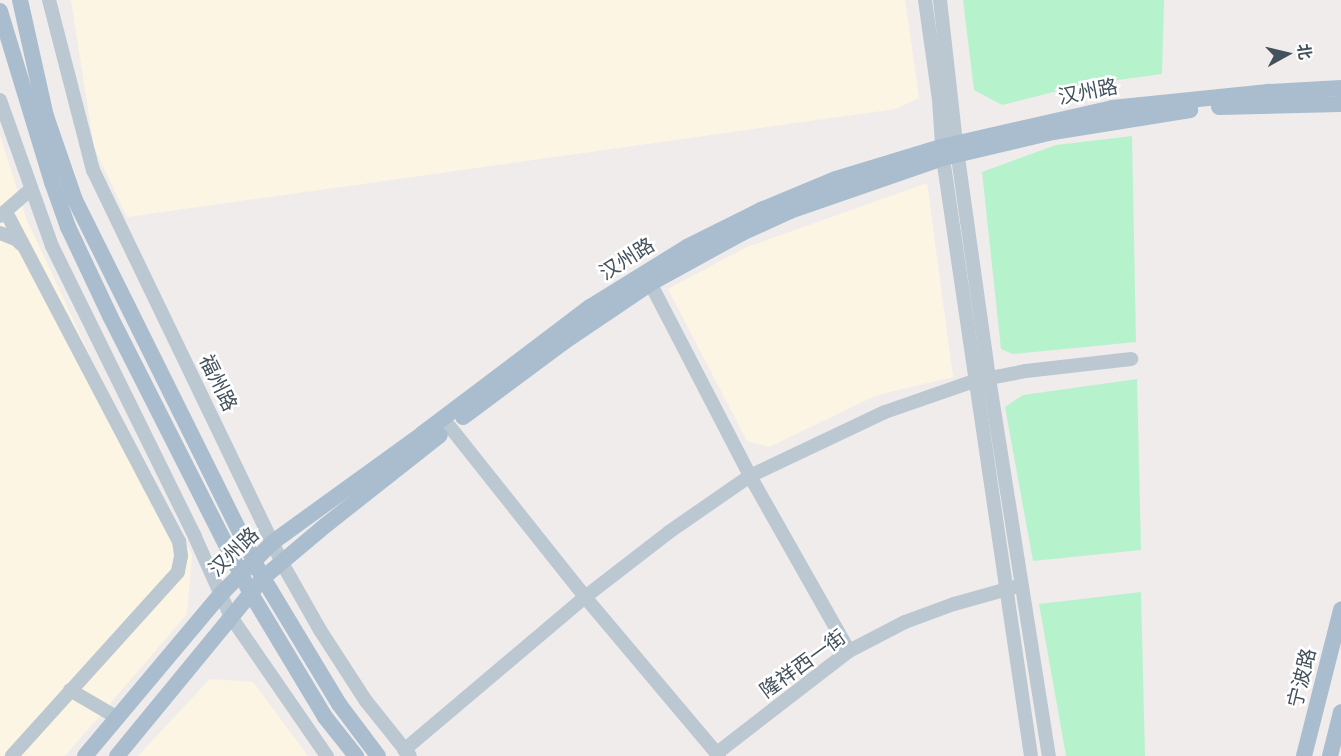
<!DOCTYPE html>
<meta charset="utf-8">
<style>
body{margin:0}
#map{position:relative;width:1341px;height:756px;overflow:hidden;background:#f0ecec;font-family:Inter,"Noto Sans SC",sans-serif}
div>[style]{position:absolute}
.commercial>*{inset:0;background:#fdf5e3}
.green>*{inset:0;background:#b6f2cc}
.minor>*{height:14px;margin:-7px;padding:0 7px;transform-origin:7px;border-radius:7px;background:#bbc8d1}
.major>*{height:16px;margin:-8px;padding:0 8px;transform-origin:8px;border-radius:8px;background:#a9bdcf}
span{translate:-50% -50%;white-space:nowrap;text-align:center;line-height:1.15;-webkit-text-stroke:5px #fff;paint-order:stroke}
.street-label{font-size:20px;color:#43515c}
.north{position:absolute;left:1257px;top:24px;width:60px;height:60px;-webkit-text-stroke:4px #fff;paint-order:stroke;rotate:82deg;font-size:16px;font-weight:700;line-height:24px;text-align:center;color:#43515c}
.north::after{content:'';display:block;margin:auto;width:21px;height:27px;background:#43515c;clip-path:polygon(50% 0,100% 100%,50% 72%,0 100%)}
</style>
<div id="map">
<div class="commercial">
<i style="clip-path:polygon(71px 0,905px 0,919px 98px,895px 109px,127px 217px,94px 147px)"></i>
<i style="clip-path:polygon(0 135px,26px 218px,90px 356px,192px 555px,187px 614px,65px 756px,0 756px)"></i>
<i style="clip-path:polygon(927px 183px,953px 377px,877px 395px,769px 447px,747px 441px,668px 289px,747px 247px)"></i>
<i style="clip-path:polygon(210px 679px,253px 682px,308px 756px,138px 756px)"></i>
</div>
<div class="green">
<i style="clip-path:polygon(963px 0,1164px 0,1162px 74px,1081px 85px,1002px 105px,974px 90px)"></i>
<i style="clip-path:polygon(1132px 136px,1136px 342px,1013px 354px,1001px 349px,982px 172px,1056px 145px)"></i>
<i style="clip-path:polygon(1137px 379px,1141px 550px,1033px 561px,1005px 407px,1023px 395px)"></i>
<i style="clip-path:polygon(1141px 592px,1145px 756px,1066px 756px,1039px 604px)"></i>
</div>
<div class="minor">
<i style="left:49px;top:0;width:176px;rotate:75.5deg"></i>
<i style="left:93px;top:170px;width:436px;rotate:64.3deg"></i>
<i style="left:282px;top:563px;width:77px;rotate:60.4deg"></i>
<i style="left:320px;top:630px;width:85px;rotate:57.1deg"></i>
<i style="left:366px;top:701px;width:70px;rotate:51.3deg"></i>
<i style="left:925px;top:0;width:101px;rotate:82deg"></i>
<i style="left:939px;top:100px;width:58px;rotate:86.1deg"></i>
<i style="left:943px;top:158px;width:604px;rotate:81.63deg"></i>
<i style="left:940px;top:0;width:144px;rotate:83.6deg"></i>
<i style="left:956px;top:143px;width:237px;rotate:82deg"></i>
<i style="left:989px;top:378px;width:383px;rotate:81deg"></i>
<i style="left:0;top:100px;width:155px;rotate:70.4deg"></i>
<i style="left:52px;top:246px;width:324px;rotate:63.8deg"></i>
<i style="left:195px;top:537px;width:88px;rotate:65.8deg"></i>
<i style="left:231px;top:617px;width:169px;rotate:55.4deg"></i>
<i style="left:6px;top:212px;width:372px;rotate:62.3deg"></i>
<i style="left:179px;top:541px;width:15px;rotate:82deg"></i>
<i style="left:181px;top:556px;width:16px;rotate:101deg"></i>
<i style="left:178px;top:572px;width:248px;rotate:132.1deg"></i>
<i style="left:0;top:216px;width:40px;rotate:-41deg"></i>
<i style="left:0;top:233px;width:17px;rotate:21deg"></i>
<i style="left:16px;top:239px;width:7px;rotate:45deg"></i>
<i style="left:646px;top:275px;width:226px;rotate:62.6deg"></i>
<i style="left:750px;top:476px;width:201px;rotate:60.5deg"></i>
<i style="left:450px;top:427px;width:217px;rotate:51.5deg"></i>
<i style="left:585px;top:597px;width:208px;rotate:49.9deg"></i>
<i style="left:70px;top:690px;width:53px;rotate:30.4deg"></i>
<i style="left:404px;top:750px;width:237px;rotate:-40.2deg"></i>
<i style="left:585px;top:597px;width:106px;rotate:-37.7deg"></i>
<i style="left:669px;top:532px;width:98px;rotate:-34.7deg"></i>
<i style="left:750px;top:476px;width:149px;rotate:-25.4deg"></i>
<i style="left:885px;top:412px;width:94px;rotate:-19.2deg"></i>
<i style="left:974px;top:381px;width:53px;rotate:-10.9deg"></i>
<i style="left:1026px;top:371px;width:106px;rotate:-6.5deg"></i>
<i style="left:717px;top:753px;width:167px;rotate:-37.7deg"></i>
<i style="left:849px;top:651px;width:63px;rotate:-27.4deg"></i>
<i style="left:905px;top:622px;width:52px;rotate:-20.2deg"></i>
<i style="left:954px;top:604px;width:63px;rotate:-15.6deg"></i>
</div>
<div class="major">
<i style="left:20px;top:0;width:119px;rotate:77.4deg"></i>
<i style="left:46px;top:116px;width:89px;rotate:71deg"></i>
<i style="left:75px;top:200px;width:422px;rotate:63.6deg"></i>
<i style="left:263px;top:578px;width:147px;rotate:58.9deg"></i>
<i style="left:339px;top:704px;width:65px;rotate:53.1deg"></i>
<i style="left:0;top:11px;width:179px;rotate:73.1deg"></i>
<i style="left:52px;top:182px;width:48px;rotate:70.4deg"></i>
<i style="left:68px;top:227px;width:98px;rotate:64.7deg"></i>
<i style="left:110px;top:316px;width:309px;rotate:63.1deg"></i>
<i style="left:250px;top:592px;width:146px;rotate:59deg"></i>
<i style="left:325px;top:717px;width:50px;rotate:51.5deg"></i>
<i style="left:1219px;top:107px;width:122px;rotate:-1.4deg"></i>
<i style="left:463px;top:417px;width:126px;rotate:-36.6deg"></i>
<i style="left:564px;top:342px;width:105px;rotate:-34.1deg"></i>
<i style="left:651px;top:283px;width:104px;rotate:-28.8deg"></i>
<i style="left:742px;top:233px;width:53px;rotate:-24.6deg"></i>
<i style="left:790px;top:211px;width:162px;rotate:-19.1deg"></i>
<i style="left:943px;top:158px;width:113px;rotate:-13.3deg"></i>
<i style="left:1053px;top:132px;width:139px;rotate:-9.1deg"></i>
<i style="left:85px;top:756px;width:212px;rotate:-50deg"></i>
<i style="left:221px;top:594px;width:74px;rotate:-45deg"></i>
<i style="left:273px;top:542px;width:184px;rotate:-35.9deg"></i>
<i style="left:422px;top:434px;width:211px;rotate:-37.1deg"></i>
<i style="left:590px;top:307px;width:114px;rotate:-31.7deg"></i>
<i style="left:687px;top:247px;width:83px;rotate:-26.6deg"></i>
<i style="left:761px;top:210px;width:81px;rotate:-22.5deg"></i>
<i style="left:836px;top:179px;width:110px;rotate:-16.9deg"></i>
<i style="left:941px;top:147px;width:175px;rotate:-12.8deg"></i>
<i style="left:1112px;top:108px;width:157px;rotate:-5.9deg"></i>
<i style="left:1268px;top:92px;width:73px;rotate:-3.1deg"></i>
<i style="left:117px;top:756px;width:230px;rotate:-50.6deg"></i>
<i style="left:263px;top:578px;width:82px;rotate:-40.1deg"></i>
<i style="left:326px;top:525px;width:145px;rotate:-38.3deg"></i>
<i style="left:1304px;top:756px;width:151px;rotate:-75.8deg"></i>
<i style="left:1330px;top:756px;width:45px;rotate:-76deg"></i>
</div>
<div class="street-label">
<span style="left:1088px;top:92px;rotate:-11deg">汉州路</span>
<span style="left:627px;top:259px;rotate:-32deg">汉州路</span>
<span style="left:218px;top:383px;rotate:64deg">福州路</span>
<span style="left:234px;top:552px;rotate:-44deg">汉州路</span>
<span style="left:803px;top:664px;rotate:-36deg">隆祥西一街</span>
<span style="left:1302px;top:678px;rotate:-76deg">宁波路</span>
</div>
<div class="north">北</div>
</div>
